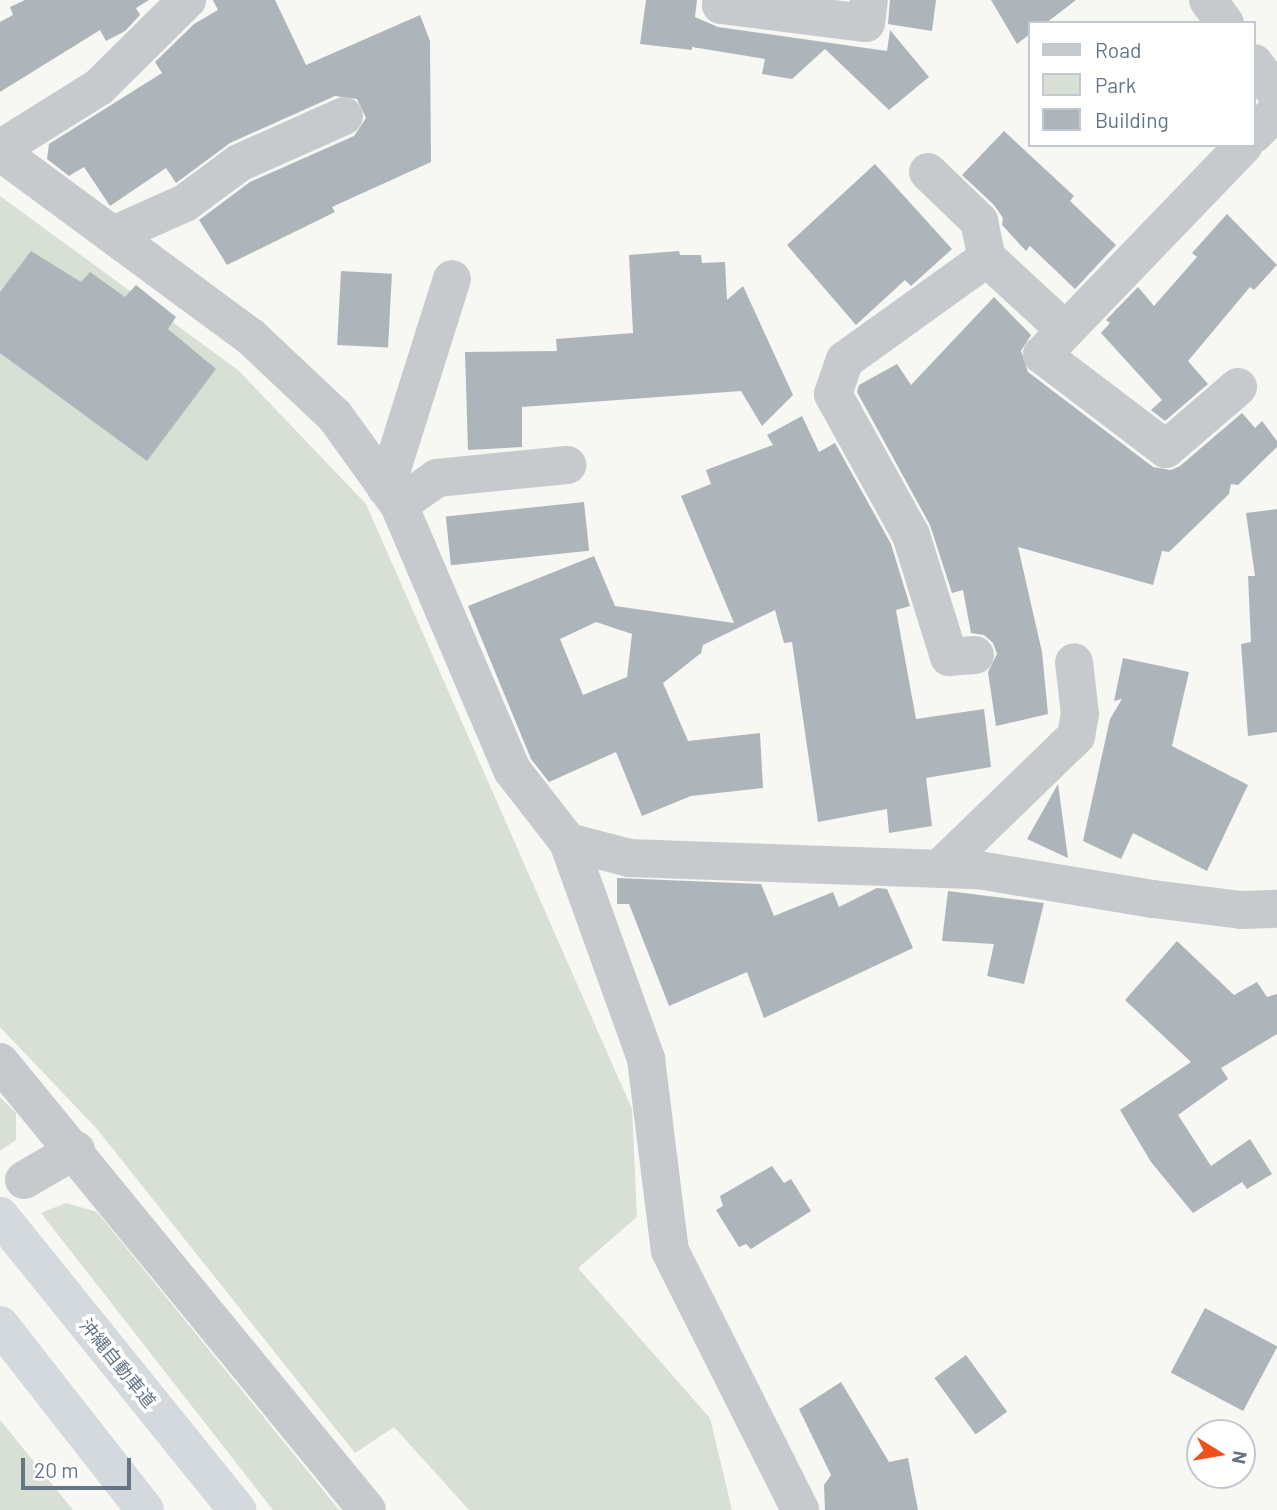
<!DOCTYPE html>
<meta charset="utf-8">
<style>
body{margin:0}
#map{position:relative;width:1277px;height:1510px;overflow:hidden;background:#f7f7f3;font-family:Barlow,"Noto Sans JP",sans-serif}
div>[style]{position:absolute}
.green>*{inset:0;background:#d8dfd4}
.building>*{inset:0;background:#adb5bb;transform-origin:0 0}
.minor>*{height:38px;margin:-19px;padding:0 19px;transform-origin:19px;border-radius:19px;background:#c6cacd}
.highway>*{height:38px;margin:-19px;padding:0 19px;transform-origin:19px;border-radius:19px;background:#d4d9dd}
span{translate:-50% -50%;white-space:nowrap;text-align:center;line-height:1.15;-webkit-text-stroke:7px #fff;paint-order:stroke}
.street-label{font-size:18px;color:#647686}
.legend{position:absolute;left:1028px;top:21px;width:228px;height:126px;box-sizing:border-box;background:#fff;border:2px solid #c1c8cf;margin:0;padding:9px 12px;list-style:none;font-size:21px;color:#647686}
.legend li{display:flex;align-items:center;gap:14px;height:35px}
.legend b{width:35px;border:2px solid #c1c8cf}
.north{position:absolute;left:1186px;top:1419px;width:70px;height:70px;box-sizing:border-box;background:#fff;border:2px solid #c1c8cf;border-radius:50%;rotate:101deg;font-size:19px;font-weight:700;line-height:28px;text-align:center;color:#647686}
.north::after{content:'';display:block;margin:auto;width:24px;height:32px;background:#ef511c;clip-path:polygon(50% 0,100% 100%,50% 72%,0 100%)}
.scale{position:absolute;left:21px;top:1458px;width:110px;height:32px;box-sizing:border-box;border:4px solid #647686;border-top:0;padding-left:9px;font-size:21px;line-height:24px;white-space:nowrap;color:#647686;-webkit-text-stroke:5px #fff;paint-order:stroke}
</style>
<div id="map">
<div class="green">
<i style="clip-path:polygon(0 196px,238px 370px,366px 504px,632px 1109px,637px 1217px,578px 1268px,710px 1418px,732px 1510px,469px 1510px,394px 1427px,355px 1453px,97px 1129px,0 1027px)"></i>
<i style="clip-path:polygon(0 1097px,16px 1113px,16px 1140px,0 1151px)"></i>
<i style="clip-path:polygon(66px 1203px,97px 1212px,339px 1510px,273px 1510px,41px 1213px)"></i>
<i style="clip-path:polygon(0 1420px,73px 1510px,0 1510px)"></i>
</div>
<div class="building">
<i style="clip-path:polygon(25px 0,149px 0,136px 8px,140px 15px,125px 31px,106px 41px,100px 30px,0 92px,0 22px,13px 15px,10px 7px)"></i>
<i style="clip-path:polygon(213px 0,275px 0,306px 65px,420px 15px,430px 41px,431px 162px,332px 207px,335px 212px,227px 265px,199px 220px,250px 182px,354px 136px,366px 118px,357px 99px,335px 96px,230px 143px,176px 183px,166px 168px,110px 206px,84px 167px,69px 176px,47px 159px,49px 144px,162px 73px,155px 62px,194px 24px,218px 10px)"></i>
<i style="clip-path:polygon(646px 0,697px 0,695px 17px,718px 27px,887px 51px,890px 30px,929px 77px,889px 110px,825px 49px,792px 79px,762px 74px,765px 59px,692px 47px,692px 50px,640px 44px)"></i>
<i style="clip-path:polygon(890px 0,936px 0,932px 31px,888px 24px)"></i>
<i style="clip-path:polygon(991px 0,1076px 0,1046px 23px,1030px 23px,1030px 34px,1017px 44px)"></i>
<i style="clip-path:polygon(1004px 131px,1074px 196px,1070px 201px,1116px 245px,1075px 289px,1030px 246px,1026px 251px,1002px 225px,1003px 218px,994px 205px,962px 175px)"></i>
<i style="clip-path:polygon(875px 164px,952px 249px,911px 286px,905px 280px,856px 325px,787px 245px)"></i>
<i style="clip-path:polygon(1227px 214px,1277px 265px,1254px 290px,1250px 287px,1188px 361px,1208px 384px,1165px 421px,1151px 410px,1162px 400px,1101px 333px,1110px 323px,1106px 320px,1138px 287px,1154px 306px,1197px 257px,1192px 253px)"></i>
<i style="clip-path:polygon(31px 251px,81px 282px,90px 272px,125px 297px,136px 285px,176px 317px,168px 329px,216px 369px,147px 461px,0 353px,0 292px)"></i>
<i style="clip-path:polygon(679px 251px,680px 255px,701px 255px,702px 263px,725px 262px,727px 300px,743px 286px,793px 395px,762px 426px,741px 391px,522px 407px,522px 447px,468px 450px,465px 352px,557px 351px,556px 339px,633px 333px,629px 255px)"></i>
<i style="left:341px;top:271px;width:51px;height:74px;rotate:3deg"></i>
<i style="clip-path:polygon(994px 297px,1031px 335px,1021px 351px,1028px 372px,1153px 467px,1171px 470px,1180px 466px,1242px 413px,1255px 428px,1262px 421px,1277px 441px,1277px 447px,1238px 485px,1231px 484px,1229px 494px,1169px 552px,1162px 551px,1153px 585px,1018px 547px,1042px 652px,1048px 714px,996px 726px,988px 672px,997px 654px,993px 643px,984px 635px,971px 633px,963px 590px,952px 593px,930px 525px,857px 392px,859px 385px,897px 364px,911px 385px)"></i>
<i style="clip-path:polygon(evenodd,802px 416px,819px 452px,835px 443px,891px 544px,910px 606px,896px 610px,916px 719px,984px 709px,991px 767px,926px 778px,932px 826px,889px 833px,887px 809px,818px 822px,792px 642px,784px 643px,775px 610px,703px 645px,701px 653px,663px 683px,688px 741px,760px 733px,763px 788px,691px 796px,642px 816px,616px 752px,549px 782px,531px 759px,468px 606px,594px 556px,615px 606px,734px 623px,681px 496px,711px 484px,706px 470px,773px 445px,767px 435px,802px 416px,596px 622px,632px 634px,627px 677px,583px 695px,560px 639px,596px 622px)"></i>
<i style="left:584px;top:502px;width:49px;height:139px;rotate:84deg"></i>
<i style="clip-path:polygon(1277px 509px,1277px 732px,1248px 736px,1241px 644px,1251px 642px,1248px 576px,1255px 576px,1246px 513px)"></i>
<i style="clip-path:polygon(1123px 658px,1189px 672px,1172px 746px,1248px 785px,1207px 871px,1133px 833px,1121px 859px,1083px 841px,1110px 719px,1122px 699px,1114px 701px)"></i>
<i style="clip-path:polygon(1058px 784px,1068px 858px,1027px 839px)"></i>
<i style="clip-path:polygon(617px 878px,761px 884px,774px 916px,833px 892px,839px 907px,877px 888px,887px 889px,913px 948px,764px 1018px,747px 972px,669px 1006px,629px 904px,617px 904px)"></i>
<i style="clip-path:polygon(948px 891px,1044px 903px,1024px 984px,987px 976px,994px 944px,942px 941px)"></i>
<i style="clip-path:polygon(1177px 941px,1234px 995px,1257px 982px,1267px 997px,1277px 994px,1277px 1034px,1221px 1068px,1228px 1079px,1178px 1115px,1211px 1166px,1250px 1139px,1272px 1174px,1247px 1189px,1242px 1182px,1193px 1213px,1151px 1162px,1120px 1110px,1191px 1062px,1125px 1000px)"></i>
<i style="clip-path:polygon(772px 1166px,784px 1183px,791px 1179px,811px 1211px,751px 1249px,746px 1244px,739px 1247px,716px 1210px,723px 1206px,720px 1196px)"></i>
<i style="left:1205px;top:1308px;width:82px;height:73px;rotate:28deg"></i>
<i style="left:966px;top:1355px;width:70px;height:39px;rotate:54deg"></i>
<i style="clip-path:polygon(841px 1382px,889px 1462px,908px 1458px,918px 1510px,825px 1510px,824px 1485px,831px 1475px,799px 1409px)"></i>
</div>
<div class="minor">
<i style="left:722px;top:0;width:5px;rotate:101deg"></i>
<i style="left:721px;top:5px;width:146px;rotate:7.1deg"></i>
<i style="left:866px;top:23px;width:23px;rotate:-83deg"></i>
<i style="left:1208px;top:0;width:29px;rotate:54deg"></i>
<i style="left:1254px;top:63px;width:39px;rotate:54deg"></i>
<i style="left:1254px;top:134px;width:33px;rotate:-45deg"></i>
<i style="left:0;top:149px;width:117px;rotate:-32.1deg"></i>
<i style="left:99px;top:87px;width:124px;rotate:-44.7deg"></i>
<i style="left:0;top:152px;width:310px;rotate:36.4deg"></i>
<i style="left:250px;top:336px;width:117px;rotate:43.3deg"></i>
<i style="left:335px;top:416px;width:110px;rotate:54.3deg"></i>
<i style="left:399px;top:505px;width:288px;rotate:66.9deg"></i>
<i style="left:512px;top:770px;width:91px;rotate:52.1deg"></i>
<i style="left:568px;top:842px;width:231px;rotate:70.2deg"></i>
<i style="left:646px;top:1059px;width:193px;rotate:82.9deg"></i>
<i style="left:670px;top:1251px;width:290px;rotate:63.3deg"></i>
<i style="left:928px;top:172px;width:71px;rotate:43.9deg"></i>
<i style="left:979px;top:221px;width:38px;rotate:78deg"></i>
<i style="left:987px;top:258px;width:106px;rotate:42.7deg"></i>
<i style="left:113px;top:235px;width:79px;rotate:-24deg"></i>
<i style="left:185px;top:203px;width:67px;rotate:-36.5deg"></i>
<i style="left:239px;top:163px;width:115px;rotate:-24.1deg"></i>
<i style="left:1238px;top:387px;width:95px;rotate:139.3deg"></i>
<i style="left:1166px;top:449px;width:156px;rotate:-142.8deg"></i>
<i style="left:1042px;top:355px;width:291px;rotate:-46.1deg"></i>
<i style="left:386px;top:488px;width:219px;rotate:-72.5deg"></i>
<i style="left:399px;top:505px;width:47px;rotate:-35.4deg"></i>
<i style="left:437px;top:478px;width:131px;rotate:-5.7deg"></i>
<i style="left:975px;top:655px;width:26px;rotate:176deg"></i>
<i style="left:949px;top:657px;width:128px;rotate:-107.3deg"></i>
<i style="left:911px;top:535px;width:161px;rotate:-119deg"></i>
<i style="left:833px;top:394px;width:36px;rotate:-71deg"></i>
<i style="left:845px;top:360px;width:175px;rotate:-35.7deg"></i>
<i style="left:568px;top:842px;width:63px;rotate:14.7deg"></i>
<i style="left:629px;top:858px;width:349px;rotate:2deg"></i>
<i style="left:978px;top:870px;width:177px;rotate:9.4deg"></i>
<i style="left:1153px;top:899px;width:89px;rotate:7.1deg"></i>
<i style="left:1241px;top:910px;width:36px;rotate:-2deg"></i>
<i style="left:940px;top:868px;width:190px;rotate:-44.1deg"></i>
<i style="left:1076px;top:736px;width:22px;rotate:-80deg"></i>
<i style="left:1080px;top:714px;width:52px;rotate:-96.6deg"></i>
<i style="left:0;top:1062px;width:579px;rotate:50.68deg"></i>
<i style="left:24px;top:1180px;width:60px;rotate:-30deg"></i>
</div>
<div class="highway">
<i style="left:0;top:1216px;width:378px;rotate:51.1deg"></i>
<i style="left:0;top:1325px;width:235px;rotate:51.9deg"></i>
</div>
<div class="street-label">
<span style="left:118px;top:1363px;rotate:51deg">沖縄自動車道</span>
</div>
<ul class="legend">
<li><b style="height:9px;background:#c6cacd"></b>Road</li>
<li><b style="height:19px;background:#d8dfd4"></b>Park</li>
<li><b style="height:19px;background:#adb5bb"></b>Building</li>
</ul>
<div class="north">N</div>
<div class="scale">20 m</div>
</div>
